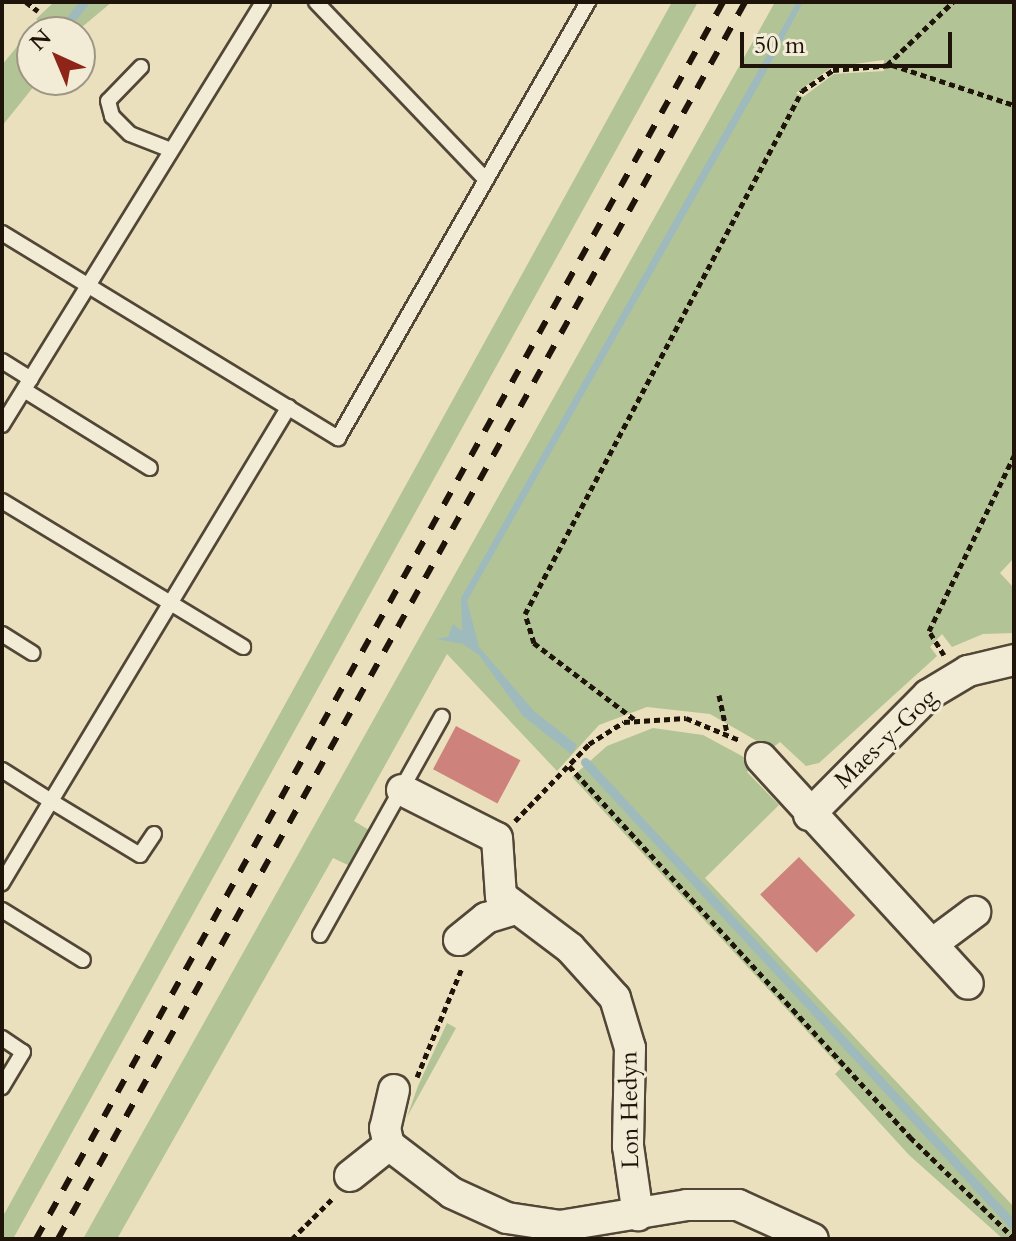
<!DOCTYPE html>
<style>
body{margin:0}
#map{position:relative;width:1016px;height:1241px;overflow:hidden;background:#ebe0be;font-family:Cardo,serif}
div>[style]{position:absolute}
.green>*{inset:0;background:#b2c395}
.water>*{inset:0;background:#9fbabd}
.stream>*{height:9px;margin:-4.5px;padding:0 4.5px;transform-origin:4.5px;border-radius:4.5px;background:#9fbabd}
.building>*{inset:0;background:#cd837c;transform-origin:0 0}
.path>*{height:5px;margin-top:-2.5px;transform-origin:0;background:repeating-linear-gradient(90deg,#1f140a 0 6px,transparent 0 10px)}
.roads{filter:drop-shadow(2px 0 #524737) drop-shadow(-2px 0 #524737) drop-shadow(0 2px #524737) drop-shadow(0 -2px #524737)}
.service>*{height:14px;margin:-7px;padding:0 7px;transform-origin:7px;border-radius:7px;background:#f2ebd5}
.minor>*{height:30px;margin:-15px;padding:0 15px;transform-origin:15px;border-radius:15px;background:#f2ebd5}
.rail>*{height:6px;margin-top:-3px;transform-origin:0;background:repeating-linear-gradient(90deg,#1f140a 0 14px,transparent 0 28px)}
span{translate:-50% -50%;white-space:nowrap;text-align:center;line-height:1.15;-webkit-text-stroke:6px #f2ebd5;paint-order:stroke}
.street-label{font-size:24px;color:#1f140a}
.frame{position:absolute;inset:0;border:4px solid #1f140a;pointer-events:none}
.north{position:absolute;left:16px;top:16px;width:80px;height:80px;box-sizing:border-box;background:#f2ebd5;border:2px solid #9e9584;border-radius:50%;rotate:316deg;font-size:22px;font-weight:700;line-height:32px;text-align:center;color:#1f140a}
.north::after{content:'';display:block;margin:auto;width:28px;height:36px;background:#8f2418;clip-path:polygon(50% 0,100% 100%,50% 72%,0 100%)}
.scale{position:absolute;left:740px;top:32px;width:212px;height:36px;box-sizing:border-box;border:4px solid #1f140a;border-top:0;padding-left:10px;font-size:24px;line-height:28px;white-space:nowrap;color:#1f140a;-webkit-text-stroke:6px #f2ebd5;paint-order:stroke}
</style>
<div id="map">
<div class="green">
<i style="clip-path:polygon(54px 2px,112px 2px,76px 32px,51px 32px,36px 19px)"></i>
<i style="clip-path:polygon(672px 2px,698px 2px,13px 1239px,2px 1239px,2px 1218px)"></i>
<i style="clip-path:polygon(evenodd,775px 2px,1014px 2px,1014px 558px,1000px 573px,1014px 588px,1014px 633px,983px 634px,952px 647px,942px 634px,930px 647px,937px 656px,819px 763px,806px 766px,780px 742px,771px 749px,710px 714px,647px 707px,599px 725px,557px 771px,447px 654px,354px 821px,369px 830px,350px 866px,333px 858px,117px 1239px,83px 1239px,775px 2px,884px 60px,884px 71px,834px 74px,803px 97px,796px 93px,832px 67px,884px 60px)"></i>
<i style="clip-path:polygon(24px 38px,32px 45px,32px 80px,39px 80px,2px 126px,2px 65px)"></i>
<i style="clip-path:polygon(653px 728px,703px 735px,755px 763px,747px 772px,779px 805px,705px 878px,1014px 1207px,1014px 1239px,1003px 1239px,909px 1155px,835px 1074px,841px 1068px,572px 777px,607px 746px)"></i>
<i style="clip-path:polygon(447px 1023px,456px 1028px,407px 1117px,418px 1086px)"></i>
</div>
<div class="water">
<i style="clip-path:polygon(797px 2px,803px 2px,760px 83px,467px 601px,479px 647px,534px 711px,577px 745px,571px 754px,523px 716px,479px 655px,463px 644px,436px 639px,448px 637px,453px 624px,462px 631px,461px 598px)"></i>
</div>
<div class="stream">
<i style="left:60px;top:32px;width:38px;rotate:-51deg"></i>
<i style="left:585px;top:762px;width:632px;rotate:47.24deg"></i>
</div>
<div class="building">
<i style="left:456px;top:726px;width:73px;height:49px;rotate:28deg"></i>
<i style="left:799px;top:857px;width:81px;height:54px;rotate:46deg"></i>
</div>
<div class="path">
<i style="left:26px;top:2px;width:15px;rotate:37deg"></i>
<i style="left:887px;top:65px;width:91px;rotate:-43.7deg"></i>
<i style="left:944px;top:655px;width:28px;rotate:-122deg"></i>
<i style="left:929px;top:631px;width:195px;rotate:-64.1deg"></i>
<i style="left:719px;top:695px;width:38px;rotate:78deg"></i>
<i style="left:634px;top:719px;width:126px;rotate:-142.8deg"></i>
<i style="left:534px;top:643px;width:30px;rotate:-107deg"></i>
<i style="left:525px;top:614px;width:592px;rotate:-62.09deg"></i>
<i style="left:802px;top:91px;width:37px;rotate:-34deg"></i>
<i style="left:833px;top:70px;width:59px;rotate:-4.8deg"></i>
<i style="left:892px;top:65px;width:128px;rotate:18.2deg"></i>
<i style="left:569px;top:766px;width:504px;rotate:47.41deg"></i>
<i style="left:910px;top:1137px;width:145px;rotate:44.2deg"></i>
<i style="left:515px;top:821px;width:107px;rotate:-46.1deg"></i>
<i style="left:589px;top:744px;width:41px;rotate:-32.2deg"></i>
<i style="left:624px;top:722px;width:62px;rotate:-3.7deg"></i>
<i style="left:686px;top:718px;width:57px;rotate:22.5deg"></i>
<i style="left:417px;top:1077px;width:118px;rotate:-67.6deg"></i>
<i style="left:292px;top:1239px;width:58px;rotate:-45deg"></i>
</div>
<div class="roads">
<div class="service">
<i style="left:316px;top:2px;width:246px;rotate:46.3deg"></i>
<i style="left:141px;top:67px;width:47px;rotate:134.1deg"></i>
<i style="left:108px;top:101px;width:16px;rotate:75deg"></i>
<i style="left:112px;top:116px;width:25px;rotate:45deg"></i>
<i style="left:130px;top:134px;width:44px;rotate:21.3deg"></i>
<i style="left:2px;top:233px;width:394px;rotate:31.4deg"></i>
<i style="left:338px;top:438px;width:503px;rotate:-60.17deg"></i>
<i style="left:2px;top:361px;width:34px;rotate:32deg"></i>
<i style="left:24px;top:390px;width:148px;rotate:31.8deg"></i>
<i style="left:2px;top:425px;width:497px;rotate:-58.3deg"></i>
<i style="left:2px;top:501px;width:282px;rotate:31.2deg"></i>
<i style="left:2px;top:634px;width:36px;rotate:32deg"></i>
<i style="left:2px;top:770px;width:58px;rotate:32.3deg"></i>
<i style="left:51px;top:801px;width:96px;rotate:120.9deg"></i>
<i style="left:154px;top:834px;width:25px;rotate:124deg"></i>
<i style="left:140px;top:855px;width:104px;rotate:-148.8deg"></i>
<i style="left:51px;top:801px;width:460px;rotate:-58.9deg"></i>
<i style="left:2px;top:910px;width:95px;rotate:31.7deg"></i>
<i style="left:320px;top:935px;width:250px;rotate:-60.8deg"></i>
<i style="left:2px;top:1038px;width:25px;rotate:34deg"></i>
<i style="left:23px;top:1052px;width:41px;rotate:121deg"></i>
</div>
<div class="minor">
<i style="left:761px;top:758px;width:306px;rotate:47.5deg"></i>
<i style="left:402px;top:790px;width:106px;rotate:26.8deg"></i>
<i style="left:497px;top:838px;width:58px;rotate:86.1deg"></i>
<i style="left:501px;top:896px;width:86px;rotate:37deg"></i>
<i style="left:570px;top:948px;width:67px;rotate:48deg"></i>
<i style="left:615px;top:998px;width:52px;rotate:73.3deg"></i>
<i style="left:630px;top:1048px;width:98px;rotate:91.2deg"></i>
<i style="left:628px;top:1146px;width:70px;rotate:81.8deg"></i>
<i style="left:809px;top:815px;width:169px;rotate:-45.2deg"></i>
<i style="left:928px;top:695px;width:47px;rotate:-31deg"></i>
<i style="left:968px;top:671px;width:47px;rotate:-13.4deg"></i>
<i style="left:459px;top:940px;width:35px;rotate:-39deg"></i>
<i style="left:486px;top:918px;width:31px;rotate:-17deg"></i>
<i style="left:932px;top:944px;width:54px;rotate:-36.7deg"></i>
<i style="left:394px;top:1090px;width:39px;rotate:103deg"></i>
<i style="left:385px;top:1128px;width:17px;rotate:77deg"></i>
<i style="left:389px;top:1145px;width:79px;rotate:37.3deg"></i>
<i style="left:452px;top:1193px;width:60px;rotate:24.4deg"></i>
<i style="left:507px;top:1218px;width:54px;rotate:8.6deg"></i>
<i style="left:560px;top:1226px;width:129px;rotate:-9.4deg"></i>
<i style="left:687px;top:1205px;width:51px"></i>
<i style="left:738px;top:1205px;width:82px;rotate:24.4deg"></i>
<i style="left:350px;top:1176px;width:50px;rotate:-38.5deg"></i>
</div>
</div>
<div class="rail">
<i style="left:36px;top:1239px;width:1415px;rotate:-60.95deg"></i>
<i style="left:58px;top:1239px;width:1415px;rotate:-60.95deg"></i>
</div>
<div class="street-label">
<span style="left:886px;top:739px;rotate:-44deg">Maes-y-Gog</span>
<span style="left:630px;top:1110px;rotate:-91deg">Lon Hedyn</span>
</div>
<div class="frame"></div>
<div class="north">N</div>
<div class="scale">50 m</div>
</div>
